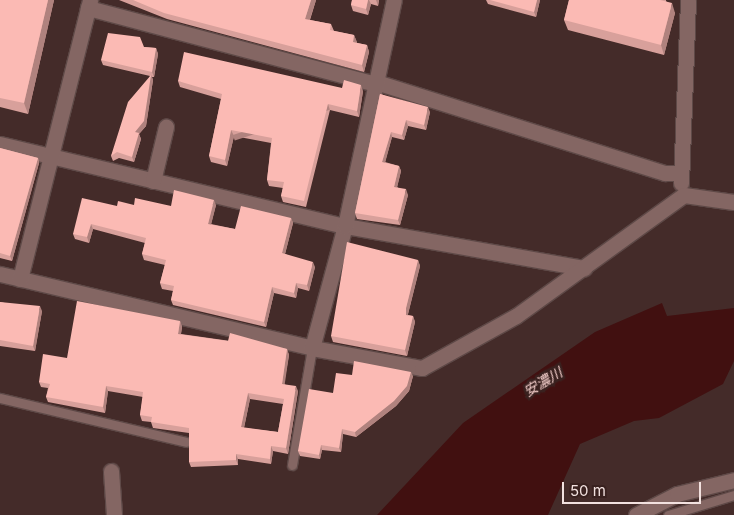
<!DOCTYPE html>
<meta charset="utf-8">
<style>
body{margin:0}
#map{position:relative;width:734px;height:515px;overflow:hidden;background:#442b29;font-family:Inter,"Noto Sans JP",sans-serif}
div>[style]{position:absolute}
.water>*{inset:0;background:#411010}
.roads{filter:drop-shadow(1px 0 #5e4947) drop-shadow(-1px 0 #5e4947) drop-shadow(0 1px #5e4947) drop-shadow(0 -1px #5e4947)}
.lane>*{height:9px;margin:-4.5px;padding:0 4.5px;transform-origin:4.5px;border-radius:4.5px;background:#846663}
.street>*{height:15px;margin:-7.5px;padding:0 7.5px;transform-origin:7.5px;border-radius:7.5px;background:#846663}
.wall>*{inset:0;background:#d8a09b}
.shaded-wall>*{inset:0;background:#b0827e;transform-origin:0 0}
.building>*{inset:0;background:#fbbab4}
span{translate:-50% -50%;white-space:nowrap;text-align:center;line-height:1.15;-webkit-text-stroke:5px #39211f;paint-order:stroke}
.water-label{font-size:14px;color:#f7d1ce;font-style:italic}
.scale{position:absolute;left:562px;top:482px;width:139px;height:22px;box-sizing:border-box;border:2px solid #f2e1df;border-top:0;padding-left:6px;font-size:15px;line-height:18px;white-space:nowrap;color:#f2e1df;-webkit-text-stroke:4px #39211f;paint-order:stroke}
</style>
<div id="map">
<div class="water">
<i style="clip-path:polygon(662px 303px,667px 316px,734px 308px,734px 361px,723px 384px,659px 418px,634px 421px,580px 444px,548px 515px,377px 515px,463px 423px,595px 332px)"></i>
</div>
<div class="roads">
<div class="lane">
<i style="left:0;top:398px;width:191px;rotate:13.3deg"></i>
<i style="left:292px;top:465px;width:119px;rotate:-80.3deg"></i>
<i style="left:668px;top:515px;width:69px;rotate:-16.9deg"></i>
</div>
<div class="street">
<i style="left:88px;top:8px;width:297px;rotate:14.8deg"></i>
<i style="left:376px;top:82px;width:303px;rotate:17.5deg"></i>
<i style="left:665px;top:173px;width:14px"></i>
<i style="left:0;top:144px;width:355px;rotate:13.4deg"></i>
<i style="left:345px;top:226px;width:243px;rotate:10deg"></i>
<i style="left:153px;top:181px;width:56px;rotate:-76.5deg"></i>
<i style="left:681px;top:183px;width:183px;rotate:-87.8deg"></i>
<i style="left:0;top:274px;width:321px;rotate:13.3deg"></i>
<i style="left:312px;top:348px;width:112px;rotate:10.3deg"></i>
<i style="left:422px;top:368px;width:107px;rotate:-29deg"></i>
<i style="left:516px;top:316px;width:207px;rotate:-35.8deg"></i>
<i style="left:684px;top:195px;width:50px;rotate:8deg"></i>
<i style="left:20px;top:279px;width:288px;rotate:-75.9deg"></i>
<i style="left:312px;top:348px;width:126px;rotate:-74.9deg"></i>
<i style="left:345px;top:226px;width:231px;rotate:-77.8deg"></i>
<i style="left:111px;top:471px;width:44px;rotate:86.1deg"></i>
<i style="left:636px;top:515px;width:46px;rotate:-27.1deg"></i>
<i style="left:677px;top:494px;width:59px;rotate:-13.8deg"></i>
</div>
</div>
<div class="wall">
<i style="clip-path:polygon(0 0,54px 0,28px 114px,0 107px)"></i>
<i style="clip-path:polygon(119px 0,316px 0,310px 20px,331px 24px,334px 31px,354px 35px,357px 43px,367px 45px,369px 52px,364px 72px,167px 19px)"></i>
<i style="clip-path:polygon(352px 0,379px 0,378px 6px,371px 4px,368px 15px,353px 11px,351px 5px)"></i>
<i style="clip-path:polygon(486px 0,540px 0,536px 17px,488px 4px)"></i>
<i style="clip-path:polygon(569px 0,666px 0,666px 1px,675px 13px,664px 55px,568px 30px,564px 20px)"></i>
<i style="clip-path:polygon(144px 47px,156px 48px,158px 54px,154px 77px,152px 77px,153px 80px,146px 126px,139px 134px,141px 139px,134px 162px,119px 158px,113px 161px,111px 156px,150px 76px,103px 65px,101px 60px)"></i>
<i style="clip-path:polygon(178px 81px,342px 88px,363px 91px,359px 117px,330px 110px,306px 207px,283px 202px,281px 196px,283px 188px,269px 186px,267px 180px,271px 143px,234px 136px,227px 166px,211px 162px,209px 156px,221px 99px,180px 87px)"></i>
<i style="clip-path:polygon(380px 94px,430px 112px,426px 130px,408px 126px,404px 140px,392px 137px,385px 162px,399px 166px,401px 171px,397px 187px,408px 195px,400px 225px,357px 219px,355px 213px)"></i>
<i style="clip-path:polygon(0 148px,38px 158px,39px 163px,12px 261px,0 258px)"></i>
<i style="clip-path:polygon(134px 205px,171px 206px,216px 205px,211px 224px,235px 229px,291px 218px,293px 223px,285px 254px,315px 267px,309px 291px,298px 288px,296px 298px,274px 293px,266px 327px,173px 305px,171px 300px,173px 291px,162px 289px,160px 283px,165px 265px,144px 260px,142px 254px,145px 243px,93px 229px,89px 243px,75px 239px,73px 234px,117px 206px)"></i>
<i style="clip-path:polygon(418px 260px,420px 266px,408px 314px,408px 315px,413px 316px,415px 322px,407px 356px,333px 342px,331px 336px)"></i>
<i style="clip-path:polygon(0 302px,42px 311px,35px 351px,0 346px)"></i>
<i style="clip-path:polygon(evenodd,180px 321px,182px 327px,181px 334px,287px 349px,289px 355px,284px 384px,298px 391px,288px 454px,273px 451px,271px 464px,238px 459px,238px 465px,191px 467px,189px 462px,189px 433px,153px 428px,151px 422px,142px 421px,140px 415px,143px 397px,108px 391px,105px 413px,48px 402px,46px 397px,48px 388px,41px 387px,39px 382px,67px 358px,180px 321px,250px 399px,283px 404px,278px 432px,244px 428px,250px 399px)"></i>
<i style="clip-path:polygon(352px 375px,413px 376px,409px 391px,396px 406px,356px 437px,343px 434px,341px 452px,322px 450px,320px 459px,300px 456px,298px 451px,333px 393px)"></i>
</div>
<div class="shaded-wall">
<i style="clip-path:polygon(48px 0,54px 0,28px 114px,24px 103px)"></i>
<i style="clip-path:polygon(311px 0,316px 0,308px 25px,305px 19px)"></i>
<i style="clip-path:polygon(368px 0,369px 0,371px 4px,368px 15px,366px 9px)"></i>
<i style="clip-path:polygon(376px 0,379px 0,378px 6px)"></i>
<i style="clip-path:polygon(537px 0,540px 0,536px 17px,534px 12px)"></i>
<i style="clip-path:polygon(672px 3px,675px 13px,664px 55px,661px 45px)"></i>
<i style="clip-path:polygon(354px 35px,357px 42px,355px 48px,353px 42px)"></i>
<i style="clip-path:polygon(367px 45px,369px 52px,364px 72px,362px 65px)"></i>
<i style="clip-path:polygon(156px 48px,158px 54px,154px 77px,152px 72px)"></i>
<i style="clip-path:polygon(151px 75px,153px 80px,146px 126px,139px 134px,141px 139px,134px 162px,132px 157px,135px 132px)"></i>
<i style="clip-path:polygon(361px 85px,363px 91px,359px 117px,357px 111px)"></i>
<i style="left:328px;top:104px;width:6px;height:100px;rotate:72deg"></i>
<i style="clip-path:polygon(428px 107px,430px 112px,426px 130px,424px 125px)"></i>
<i style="clip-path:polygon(406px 120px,408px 126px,404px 140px,402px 135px)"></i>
<i style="clip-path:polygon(231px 130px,234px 136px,227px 166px,225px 160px)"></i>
<i style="clip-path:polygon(391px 132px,392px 137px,384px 167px,382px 162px)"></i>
<i style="clip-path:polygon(38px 158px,39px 163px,12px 261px,10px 256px)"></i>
<i style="clip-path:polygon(399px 166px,401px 171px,396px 192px,394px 187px)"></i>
<i style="clip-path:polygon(406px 189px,408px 195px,400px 225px,398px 220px)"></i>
<i style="clip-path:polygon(214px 200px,216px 205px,210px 229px,208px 224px)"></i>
<i style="clip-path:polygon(291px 218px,293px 223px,284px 258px,282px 253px)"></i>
<i style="clip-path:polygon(91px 224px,93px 229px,89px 243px,87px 237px)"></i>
<i style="clip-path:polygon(418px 260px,420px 266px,408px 314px,409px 320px,406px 315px,406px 308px)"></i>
<i style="clip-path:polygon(313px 262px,315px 267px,309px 291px,307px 285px)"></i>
<i style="clip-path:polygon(296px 283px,298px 288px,296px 298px,294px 293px)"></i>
<i style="clip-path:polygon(272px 287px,274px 293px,266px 327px,264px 322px)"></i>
<i style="clip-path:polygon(40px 306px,42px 311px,35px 351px,33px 346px)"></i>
<i style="clip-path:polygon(413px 316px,415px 322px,407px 356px,405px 350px)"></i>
<i style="clip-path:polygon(180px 321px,182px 327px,180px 339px,178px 334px)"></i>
<i style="clip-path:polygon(287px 349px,289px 355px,284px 389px,282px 384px)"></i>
<i style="clip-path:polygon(411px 372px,413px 376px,409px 391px,396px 406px,356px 437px,355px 432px)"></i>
<i style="clip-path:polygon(106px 386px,108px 391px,105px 413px,103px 407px)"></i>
<i style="clip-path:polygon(296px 386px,298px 391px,288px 454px,286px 448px)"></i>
<i style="clip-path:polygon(248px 393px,250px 399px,243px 432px,241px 427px)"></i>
<i style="clip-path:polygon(342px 429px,343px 434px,341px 452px,339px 448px)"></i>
<i style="clip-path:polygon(321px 445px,322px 450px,320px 459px,319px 455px)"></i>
<i style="clip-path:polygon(271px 446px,273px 451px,271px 464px,270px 459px)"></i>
<i style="clip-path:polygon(236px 454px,238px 459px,238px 465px,236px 460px)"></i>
</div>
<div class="building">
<i style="clip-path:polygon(0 0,48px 0,24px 103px,0 98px)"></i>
<i style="clip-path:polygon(133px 0,311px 0,305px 19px,331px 24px,330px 30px,354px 35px,353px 42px,367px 45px,362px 65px,164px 13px)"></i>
<i style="clip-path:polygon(352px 0,368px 0,366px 9px,351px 5px)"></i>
<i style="clip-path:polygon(490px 0,537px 0,534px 12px)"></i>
<i style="clip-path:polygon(569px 0,660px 0,672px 3px,661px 45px,564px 20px)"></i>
<i style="clip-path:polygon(108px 33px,140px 37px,144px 47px,156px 48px,152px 72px,101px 60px)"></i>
<i style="clip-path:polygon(184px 52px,342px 88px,344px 80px,361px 85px,357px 111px,328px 104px,304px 201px,281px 196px,284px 182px,267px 180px,272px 138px,231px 130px,225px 160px,209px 156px,222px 94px,178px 81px)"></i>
<i style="clip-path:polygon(151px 75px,144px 121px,135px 132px,139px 133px,132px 157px,117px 152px,111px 156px,128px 102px)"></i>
<i style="clip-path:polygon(380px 94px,428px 107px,424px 125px,406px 120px,402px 135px,391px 132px,382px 162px,399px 166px,394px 187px,406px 189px,398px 220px,355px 213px)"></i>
<i style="clip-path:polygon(0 148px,38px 158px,10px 256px,0 253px)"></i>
<i style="clip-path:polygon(174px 190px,214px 200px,208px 224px,235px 229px,241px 206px,291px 218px,282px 253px,313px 262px,307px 285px,296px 283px,294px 293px,272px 287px,264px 322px,171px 300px,174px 286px,160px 283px,166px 260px,142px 254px,146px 238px,91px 224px,87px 237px,73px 234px,82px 198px,117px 206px,118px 201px,134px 205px,135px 198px,171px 206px)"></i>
<i style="clip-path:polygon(347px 242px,418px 260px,406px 308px,406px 315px,413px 316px,405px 350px,331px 336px)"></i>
<i style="clip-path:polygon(evenodd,77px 301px,180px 321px,178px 334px,228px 341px,230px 333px,287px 349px,282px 384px,296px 386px,286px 448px,271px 446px,270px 459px,236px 454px,236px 460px,189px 462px,189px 428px,151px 422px,152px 417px,140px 415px,143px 392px,106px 386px,103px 407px,46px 397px,50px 384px,39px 382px,43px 354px,67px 358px,77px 301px,248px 393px,284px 399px,278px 432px,241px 427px,248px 393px)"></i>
<i style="clip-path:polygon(0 302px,40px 306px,33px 346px,0 340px)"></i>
<i style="clip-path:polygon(354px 361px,411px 372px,407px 386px,394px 401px,355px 432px,342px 429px,339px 448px,321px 445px,319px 455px,298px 451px,309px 389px,333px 393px,336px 373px,352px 375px)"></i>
</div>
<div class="water-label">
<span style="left:543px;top:382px;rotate:-31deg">安濃川</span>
</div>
<div class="scale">50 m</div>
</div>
